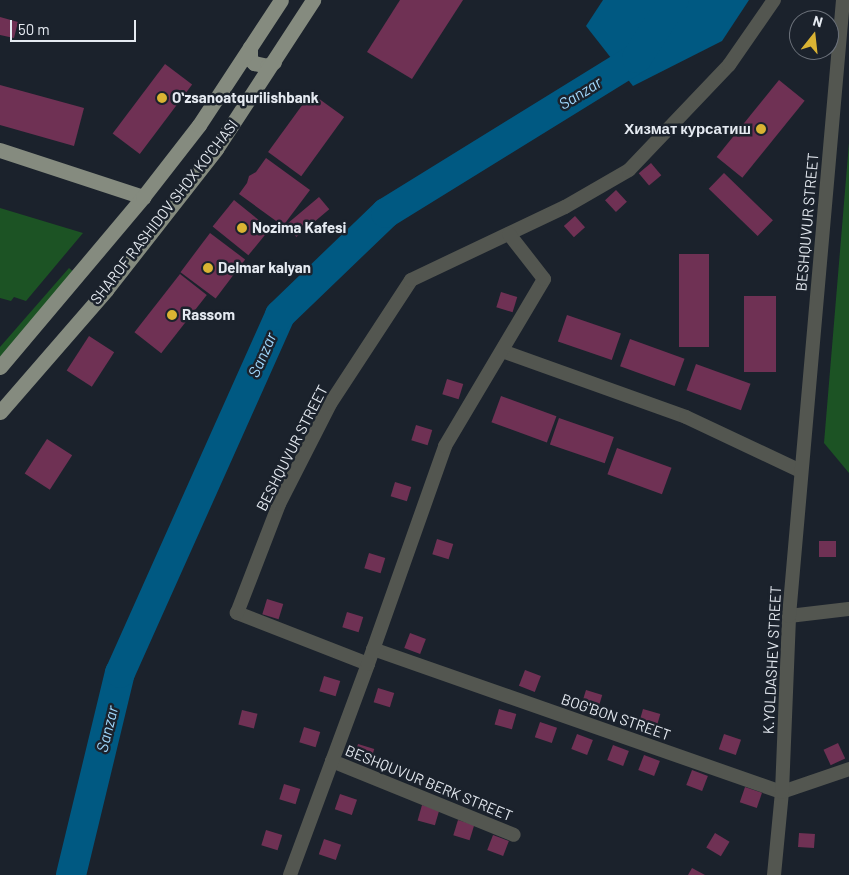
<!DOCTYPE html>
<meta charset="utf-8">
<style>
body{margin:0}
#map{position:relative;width:849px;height:875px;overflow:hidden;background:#1b222c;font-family:Barlow,sans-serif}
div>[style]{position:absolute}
.green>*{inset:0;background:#1c5324}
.water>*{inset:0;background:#005982}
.river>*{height:30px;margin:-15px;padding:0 15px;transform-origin:15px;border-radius:15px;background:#005982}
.building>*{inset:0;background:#6f3154;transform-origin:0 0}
.street>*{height:14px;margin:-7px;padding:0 7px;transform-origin:7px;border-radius:7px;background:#535650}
.primary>*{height:15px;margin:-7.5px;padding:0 7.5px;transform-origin:7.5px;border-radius:7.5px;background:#858b7f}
.dots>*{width:14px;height:14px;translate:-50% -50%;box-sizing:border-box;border:2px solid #1b222c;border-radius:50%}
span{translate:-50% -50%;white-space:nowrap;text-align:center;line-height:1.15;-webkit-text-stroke:5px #1b222c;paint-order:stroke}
.poi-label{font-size:15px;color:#e5eaf1;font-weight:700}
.left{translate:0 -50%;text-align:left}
.right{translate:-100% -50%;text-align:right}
.street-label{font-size:15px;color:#e5eaf1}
.water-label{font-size:16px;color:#a1d9fe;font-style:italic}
.north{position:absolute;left:789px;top:10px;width:50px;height:50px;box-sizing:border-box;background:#1b222c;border:1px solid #6c727b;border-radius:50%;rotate:16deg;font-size:14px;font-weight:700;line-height:20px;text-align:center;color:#e5eaf1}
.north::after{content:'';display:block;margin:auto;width:18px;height:22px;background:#dab333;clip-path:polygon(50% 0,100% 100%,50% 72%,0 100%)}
.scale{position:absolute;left:10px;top:20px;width:126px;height:22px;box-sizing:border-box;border:2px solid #e5eaf1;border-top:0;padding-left:6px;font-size:15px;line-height:18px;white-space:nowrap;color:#e5eaf1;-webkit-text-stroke:4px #1b222c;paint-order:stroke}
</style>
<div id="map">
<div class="green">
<i style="clip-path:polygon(849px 143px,849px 473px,824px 443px)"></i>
<i style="clip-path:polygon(0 208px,83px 233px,26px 301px,14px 297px,11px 301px,0 298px)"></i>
<i style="clip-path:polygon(69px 268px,75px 273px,0 361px,0 347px)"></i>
</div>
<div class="water">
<i style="clip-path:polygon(603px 0,749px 0,722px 41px,633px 86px,586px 26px)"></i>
</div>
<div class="river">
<i style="left:71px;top:875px;width:208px;rotate:-76.4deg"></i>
<i style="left:120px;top:673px;width:392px;rotate:-65.9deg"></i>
<i style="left:280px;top:315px;width:147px;rotate:-43.9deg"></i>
<i style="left:386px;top:213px;width:295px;rotate:-31.7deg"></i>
<i style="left:637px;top:58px;width:69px;rotate:-57.5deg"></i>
</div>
<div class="building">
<i style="clip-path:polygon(400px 0,463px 0,412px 79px,367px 52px)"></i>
<i style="clip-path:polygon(0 17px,18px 22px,14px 38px,0 35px)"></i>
<i style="left:165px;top:64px;width:34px;height:87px;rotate:37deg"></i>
<i style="left:779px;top:80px;width:33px;height:99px;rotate:39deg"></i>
<i style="clip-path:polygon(0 85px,84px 108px,74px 146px,0 125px)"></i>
<i style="left:311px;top:93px;width:41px;height:73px;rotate:36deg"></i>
<i style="clip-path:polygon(266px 158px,310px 190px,283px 226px,239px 194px,247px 183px,249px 176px,256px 172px)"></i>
<i style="left:651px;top:163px;width:16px;height:16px;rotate:50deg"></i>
<i style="left:724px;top:173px;width:68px;height:22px;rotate:44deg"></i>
<i style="left:616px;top:190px;width:16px;height:15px;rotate:47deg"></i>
<i style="left:319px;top:197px;width:16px;height:43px;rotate:50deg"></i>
<i style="left:234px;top:200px;width:46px;height:34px;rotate:39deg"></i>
<i style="left:575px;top:216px;width:15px;height:15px;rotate:48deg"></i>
<i style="left:210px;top:233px;width:44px;height:49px;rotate:37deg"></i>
<i style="left:679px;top:254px;width:30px;height:93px"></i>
<i style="left:180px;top:274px;width:34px;height:74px;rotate:38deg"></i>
<i style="left:501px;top:292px;width:17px;height:16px;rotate:17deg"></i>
<i style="left:744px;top:296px;width:32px;height:76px"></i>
<i style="left:567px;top:315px;width:57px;height:28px;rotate:19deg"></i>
<i style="left:89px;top:336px;width:30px;height:41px;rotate:33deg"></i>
<i style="left:630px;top:339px;width:58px;height:29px;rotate:20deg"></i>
<i style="left:696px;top:364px;width:58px;height:28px;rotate:20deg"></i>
<i style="left:447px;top:379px;width:17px;height:16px;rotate:17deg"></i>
<i style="left:501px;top:396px;width:59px;height:28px;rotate:20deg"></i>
<i style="left:559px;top:418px;width:58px;height:28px;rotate:19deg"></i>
<i style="left:416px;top:425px;width:17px;height:16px;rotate:17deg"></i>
<i style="left:47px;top:439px;width:30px;height:41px;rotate:33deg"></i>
<i style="left:617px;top:448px;width:58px;height:28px;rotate:20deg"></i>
<i style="left:395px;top:482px;width:17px;height:15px;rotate:17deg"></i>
<i style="left:437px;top:539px;width:17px;height:16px;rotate:17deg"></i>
<i style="left:819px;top:541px;width:17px;height:16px"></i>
<i style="left:369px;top:553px;width:17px;height:16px;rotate:17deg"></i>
<i style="left:267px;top:599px;width:17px;height:16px;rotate:17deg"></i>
<i style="left:347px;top:612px;width:17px;height:16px;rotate:17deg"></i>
<i style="left:410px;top:633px;width:17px;height:16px;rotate:21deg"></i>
<i style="left:525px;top:670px;width:17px;height:17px;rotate:21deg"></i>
<i style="left:324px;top:676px;width:17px;height:16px;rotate:17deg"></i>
<i style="left:378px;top:688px;width:17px;height:15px;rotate:17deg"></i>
<i style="left:586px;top:690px;width:17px;height:16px;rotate:17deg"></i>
<i style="left:499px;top:709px;width:18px;height:16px;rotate:16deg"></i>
<i style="left:643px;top:709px;width:18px;height:15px;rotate:16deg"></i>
<i style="left:242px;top:710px;width:16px;height:15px;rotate:14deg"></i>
<i style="left:540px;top:722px;width:18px;height:16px;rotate:19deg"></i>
<i style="left:304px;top:727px;width:17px;height:16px;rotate:17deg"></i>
<i style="left:577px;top:734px;width:17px;height:16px;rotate:21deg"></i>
<i style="left:724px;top:734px;width:18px;height:16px;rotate:19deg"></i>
<i style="left:838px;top:743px;width:17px;height:16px;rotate:65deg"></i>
<i style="left:358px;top:744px;width:17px;height:16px;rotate:17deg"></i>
<i style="left:613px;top:745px;width:17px;height:16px;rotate:21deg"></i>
<i style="left:644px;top:755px;width:17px;height:16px;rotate:21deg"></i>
<i style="left:692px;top:770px;width:17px;height:16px;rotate:21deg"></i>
<i style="left:284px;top:784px;width:17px;height:16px;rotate:17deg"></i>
<i style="left:745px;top:787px;width:18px;height:16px;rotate:19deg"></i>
<i style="left:340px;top:794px;width:18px;height:16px;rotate:19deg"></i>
<i style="left:422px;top:805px;width:18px;height:16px;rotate:16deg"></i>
<i style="left:458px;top:820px;width:17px;height:16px;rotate:17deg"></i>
<i style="left:266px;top:830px;width:17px;height:16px;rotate:17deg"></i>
<i style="left:715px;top:833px;width:17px;height:17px;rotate:31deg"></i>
<i style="left:799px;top:833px;width:16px;height:14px;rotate:4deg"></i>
<i style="left:493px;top:835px;width:17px;height:16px;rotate:21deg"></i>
<i style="left:324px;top:839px;width:18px;height:16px;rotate:19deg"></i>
<i style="clip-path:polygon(692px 868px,705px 875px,688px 875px)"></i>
</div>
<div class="street">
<i style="left:502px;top:351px;width:195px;rotate:19.7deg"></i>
<i style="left:686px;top:417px;width:127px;rotate:25.2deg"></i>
<i style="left:789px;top:616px;width:60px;rotate:-6.7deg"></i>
<i style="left:373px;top:649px;width:433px;rotate:19.3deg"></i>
<i style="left:782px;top:792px;width:71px;rotate:-18.9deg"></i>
<i style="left:368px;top:664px;width:141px;rotate:-158.7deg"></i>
<i style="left:237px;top:613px;width:117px;rotate:-68.9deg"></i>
<i style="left:279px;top:504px;width:112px;rotate:-63deg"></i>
<i style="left:330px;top:404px;width:148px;rotate:-56.8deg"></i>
<i style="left:411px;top:280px;width:170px;rotate:-25.4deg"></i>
<i style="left:565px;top:207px;width:74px;rotate:-30deg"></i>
<i style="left:629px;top:170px;width:145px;rotate:-46.4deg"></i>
<i style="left:729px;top:65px;width:79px;rotate:-55.3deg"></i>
<i style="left:332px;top:761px;width:196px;rotate:22.1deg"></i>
<i style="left:290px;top:875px;width:225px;rotate:-69.7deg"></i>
<i style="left:368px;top:664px;width:231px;rotate:-70.5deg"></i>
<i style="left:445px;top:446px;width:194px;rotate:-59.3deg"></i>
<i style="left:544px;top:279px;width:57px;rotate:-127.9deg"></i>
<i style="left:774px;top:875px;width:83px;rotate:-84.5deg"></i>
<i style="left:782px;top:792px;width:176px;rotate:-87.7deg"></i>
<i style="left:789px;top:616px;width:618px;rotate:-84.99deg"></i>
</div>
<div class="primary">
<i style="left:250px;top:47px;width:12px;rotate:90deg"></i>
<i style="left:250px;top:59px;width:6px;rotate:45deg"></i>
<i style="left:254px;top:63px;width:13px;rotate:13deg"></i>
<i style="left:267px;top:66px;width:8px;rotate:-30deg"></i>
<i style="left:0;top:150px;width:151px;rotate:18.2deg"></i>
<i style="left:0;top:367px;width:222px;rotate:-49.9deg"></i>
<i style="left:143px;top:197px;width:91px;rotate:-52.1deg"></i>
<i style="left:199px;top:125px;width:149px;rotate:-56.7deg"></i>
<i style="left:0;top:412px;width:162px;rotate:-49deg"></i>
<i style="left:106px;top:290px;width:179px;rotate:-52deg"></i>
<i style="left:216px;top:149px;width:178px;rotate:-56.9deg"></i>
</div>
<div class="dots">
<i style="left:162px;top:98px;background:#dab333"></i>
<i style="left:761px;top:129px;background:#dab333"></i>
<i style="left:242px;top:228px;background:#dab333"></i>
<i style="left:208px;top:268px;background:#dab333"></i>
<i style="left:172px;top:315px;background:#dab333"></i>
</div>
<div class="poi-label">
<span class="left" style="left:172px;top:98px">Oʻzsanoatqurilishbank</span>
<span class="right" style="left:751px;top:129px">Хизмат курсатиш</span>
<span class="left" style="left:252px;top:228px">Nozima Kafesi</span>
<span class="left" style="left:218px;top:268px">Delmar kalyan</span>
<span class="left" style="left:182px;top:315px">Rassom</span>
</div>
<div class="street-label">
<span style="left:164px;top:212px;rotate:-52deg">SHAROF RASHIDOV SHOX KO'CHASI</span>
<span style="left:807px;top:222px;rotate:-85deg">BESHQUVUR STREET</span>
<span style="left:292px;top:448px;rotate:-63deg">BESHQUVUR STREET</span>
<span style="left:772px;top:660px;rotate:-87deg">K.YOLDASHEV STREET</span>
<span style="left:616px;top:717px;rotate:19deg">BOG'BON STREET</span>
<span style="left:429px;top:783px;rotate:22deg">BESHQUVUR BERK STREET</span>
</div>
<div class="water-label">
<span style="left:580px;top:93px;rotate:-32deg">Sanzar</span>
<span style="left:262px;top:355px;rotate:-66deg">Sanzar</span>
<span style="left:107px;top:729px;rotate:-76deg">Sanzar</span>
</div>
<div class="north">N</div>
<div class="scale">50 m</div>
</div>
